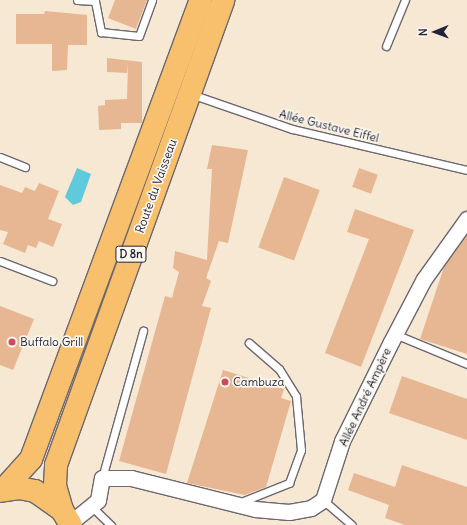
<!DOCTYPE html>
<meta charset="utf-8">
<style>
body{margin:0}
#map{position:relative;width:467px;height:525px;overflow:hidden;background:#f6e8d3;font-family:Delius,sans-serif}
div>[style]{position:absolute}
.water>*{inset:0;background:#60c9dc}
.building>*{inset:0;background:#e7b692;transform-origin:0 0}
.roads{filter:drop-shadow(1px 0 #6c6770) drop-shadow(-1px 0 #6c6770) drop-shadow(0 1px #6c6770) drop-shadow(0 -1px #6c6770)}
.service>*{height:7px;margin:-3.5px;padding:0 3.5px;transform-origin:3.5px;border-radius:3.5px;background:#fff}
.minor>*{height:15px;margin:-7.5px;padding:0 7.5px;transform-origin:7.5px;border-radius:7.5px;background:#fff}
.primary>*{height:22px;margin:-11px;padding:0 11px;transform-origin:11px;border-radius:11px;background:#f8bf6c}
.dots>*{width:11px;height:11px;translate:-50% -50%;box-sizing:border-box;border:2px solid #fbf7ec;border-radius:50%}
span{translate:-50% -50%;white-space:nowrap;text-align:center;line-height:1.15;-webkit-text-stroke:3.5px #fbf7ec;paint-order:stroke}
.shield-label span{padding:1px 3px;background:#fbf7ec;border:1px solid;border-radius:3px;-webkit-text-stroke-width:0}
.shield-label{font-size:11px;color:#22223b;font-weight:700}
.street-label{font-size:12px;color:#22223b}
.poi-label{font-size:12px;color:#22223b}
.left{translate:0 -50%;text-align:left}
.north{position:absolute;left:415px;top:12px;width:40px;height:40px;-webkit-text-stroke:3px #fbf7ec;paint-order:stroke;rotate:269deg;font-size:11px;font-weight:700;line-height:16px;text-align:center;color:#22223b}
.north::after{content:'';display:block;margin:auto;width:14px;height:18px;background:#22223b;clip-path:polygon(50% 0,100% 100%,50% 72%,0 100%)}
</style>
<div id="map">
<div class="water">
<i style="clip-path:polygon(77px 168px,91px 174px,81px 202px,73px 205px,65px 197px)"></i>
</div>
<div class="building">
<i style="clip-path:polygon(115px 0,147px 0,136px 29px,108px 18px)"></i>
<i style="clip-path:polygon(45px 11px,87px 15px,87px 45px,68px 45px,67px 70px,52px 71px,52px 44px,16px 44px,16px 14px,44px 14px)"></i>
<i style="clip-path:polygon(107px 58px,142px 62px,142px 123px,121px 123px,121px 129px,99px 130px,98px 106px,105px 105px,105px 100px,127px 99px,128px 63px,127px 73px,107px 72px)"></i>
<i style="clip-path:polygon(212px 145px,248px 150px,228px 243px,219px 241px,206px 278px,211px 281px,202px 306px,211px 308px,166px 474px,119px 461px,165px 296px,172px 298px,179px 272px,173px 268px,175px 251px,207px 260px,212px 169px,207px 169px)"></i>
<i style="left:359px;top:168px;width:20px;height:20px;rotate:20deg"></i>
<i style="left:284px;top:177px;width:38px;height:75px;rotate:20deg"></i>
<i style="clip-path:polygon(39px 183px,59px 191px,48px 219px,62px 224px,53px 247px,39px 241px,36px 248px,28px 245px,25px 253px,3px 244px,8px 232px,0 230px,0 185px,22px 193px,25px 187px,35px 191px)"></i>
<i style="clip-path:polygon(355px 209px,414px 230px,361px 367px,325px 353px,369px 239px,347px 232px)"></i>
<i style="clip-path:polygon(467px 234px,467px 354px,420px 339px,444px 267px)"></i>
<i style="clip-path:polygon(0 306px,34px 319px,13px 370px,0 365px)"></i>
<i style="clip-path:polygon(223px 370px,284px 389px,281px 398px,291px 401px,266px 487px,245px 495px,187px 483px)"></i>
<i style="clip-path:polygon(402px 376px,467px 399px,467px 440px,389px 413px)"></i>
<i style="clip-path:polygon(402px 465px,467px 487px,467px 525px,405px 525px,385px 518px,389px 505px,348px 490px,354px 473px,395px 487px)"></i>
</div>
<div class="roads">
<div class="service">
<i style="left:77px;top:0;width:18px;rotate:3deg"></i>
<i style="left:95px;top:1px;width:32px;rotate:79deg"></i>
<i style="left:101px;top:32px;width:38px;rotate:6deg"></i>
<i style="left:139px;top:36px;width:38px;rotate:-70deg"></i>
<i style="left:386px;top:46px;width:50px;rotate:-67.6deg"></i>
<i style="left:191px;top:94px;width:107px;rotate:19.1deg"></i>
<i style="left:292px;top:129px;width:180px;rotate:13.2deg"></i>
<i style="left:0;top:157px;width:27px;rotate:22deg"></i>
<i style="left:0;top:261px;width:56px;rotate:21deg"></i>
<i style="left:395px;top:334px;width:78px;rotate:22.6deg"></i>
<i style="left:102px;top:478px;width:153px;rotate:-74.4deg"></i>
<i style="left:323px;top:500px;width:38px;rotate:41deg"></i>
<i style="left:241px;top:502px;width:52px;rotate:-21.6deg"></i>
<i style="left:289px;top:483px;width:35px;rotate:-70deg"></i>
<i style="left:301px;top:450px;width:54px;rotate:-95.3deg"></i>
<i style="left:296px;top:396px;width:32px;rotate:-122deg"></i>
<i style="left:279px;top:369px;width:40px;rotate:-139deg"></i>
<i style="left:91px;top:506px;width:28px;rotate:44deg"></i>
</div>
<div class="minor">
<i style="left:70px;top:523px;width:36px;rotate:-39deg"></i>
<i style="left:98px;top:500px;width:22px;rotate:-80deg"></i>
<i style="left:102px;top:478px;width:29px"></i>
<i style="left:131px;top:478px;width:128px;rotate:14deg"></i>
<i style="left:255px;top:509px;width:34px;rotate:5deg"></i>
<i style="left:289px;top:512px;width:22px;rotate:-10deg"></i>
<i style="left:311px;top:508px;width:14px;rotate:-34deg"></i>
<i style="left:323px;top:500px;width:62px;rotate:-72.1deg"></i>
<i style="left:342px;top:441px;width:110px;rotate:-63.7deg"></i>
<i style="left:391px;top:342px;width:71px;rotate:-62.4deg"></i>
<i style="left:424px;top:279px;width:74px;rotate:-54.4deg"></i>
</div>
<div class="primary">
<i style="left:3px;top:490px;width:42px;rotate:-47.9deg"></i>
<i style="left:31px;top:459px;width:489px;rotate:-69.7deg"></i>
<i style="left:0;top:491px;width:19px;rotate:-9deg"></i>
<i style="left:19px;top:488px;width:16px;rotate:11deg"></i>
<i style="left:35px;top:491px;width:33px;rotate:35deg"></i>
<i style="left:62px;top:510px;width:17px;rotate:59deg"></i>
<i style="left:62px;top:510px;width:26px;rotate:-106deg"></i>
<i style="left:55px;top:485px;width:20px;rotate:-87deg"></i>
<i style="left:56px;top:465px;width:494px;rotate:-70.2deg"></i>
</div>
</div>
<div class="dots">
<i style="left:12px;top:342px;background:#d1495b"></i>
<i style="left:225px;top:382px;background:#d1495b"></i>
</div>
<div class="shield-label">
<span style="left:131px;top:254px">D 8n</span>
</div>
<div class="street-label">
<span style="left:329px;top:126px;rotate:14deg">Allée Gustave Eiffel</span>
<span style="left:156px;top:186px;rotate:-70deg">Route du Vaisseau</span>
<span style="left:365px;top:397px;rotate:-65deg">Allée André Ampère</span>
</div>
<div class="poi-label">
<span class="left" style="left:20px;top:342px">Buffalo Grill</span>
<span class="left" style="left:233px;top:382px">Cambuza</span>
</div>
<div class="north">N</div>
</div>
